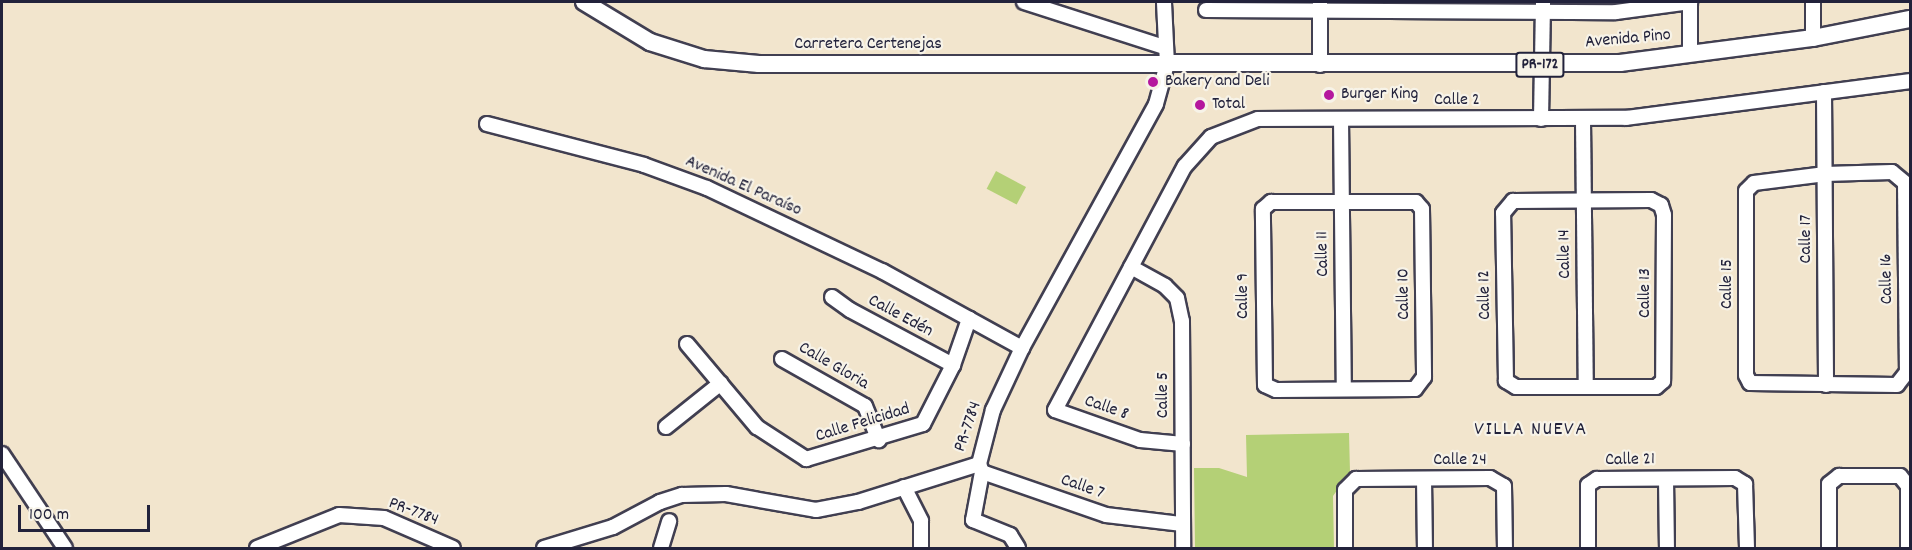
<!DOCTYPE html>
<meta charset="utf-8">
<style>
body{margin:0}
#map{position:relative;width:1912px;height:550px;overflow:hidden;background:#f2e5cd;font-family:Dekko,sans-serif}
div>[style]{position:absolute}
.green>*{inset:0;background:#b4d076;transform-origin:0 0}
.roads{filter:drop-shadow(2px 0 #413f51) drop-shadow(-2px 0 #413f51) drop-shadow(0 2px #413f51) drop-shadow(0 -2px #413f51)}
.minor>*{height:14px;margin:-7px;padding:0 7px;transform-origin:7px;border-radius:7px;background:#fff}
.major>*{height:16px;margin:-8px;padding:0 8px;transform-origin:8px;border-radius:8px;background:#fff}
.dots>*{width:16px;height:16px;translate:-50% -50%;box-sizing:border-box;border:3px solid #f7f3e8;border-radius:50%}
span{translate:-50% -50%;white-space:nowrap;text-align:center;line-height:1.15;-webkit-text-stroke:4.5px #f7f3e8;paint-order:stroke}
.shield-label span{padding:2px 4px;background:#f7f3e8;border:2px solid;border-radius:4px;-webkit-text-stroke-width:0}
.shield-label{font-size:16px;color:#22223b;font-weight:700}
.street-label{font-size:18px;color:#22223b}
.poi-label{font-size:18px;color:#22223b}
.left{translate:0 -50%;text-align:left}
.neighbourhood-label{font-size:20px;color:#22223b;letter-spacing:1.5px}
.frame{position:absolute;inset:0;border:3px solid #22223b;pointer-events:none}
.scale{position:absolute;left:18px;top:505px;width:132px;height:27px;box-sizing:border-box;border:3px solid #22223b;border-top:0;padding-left:8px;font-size:18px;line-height:21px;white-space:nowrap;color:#22223b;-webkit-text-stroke:4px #f7f3e8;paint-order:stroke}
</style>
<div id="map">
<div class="green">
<i style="left:996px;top:171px;width:34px;height:20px;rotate:28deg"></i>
<i style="clip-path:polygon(1349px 433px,1350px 472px,1333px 496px,1334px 548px,1195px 548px,1194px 468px,1219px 468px,1247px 477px,1246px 435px)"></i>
</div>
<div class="roads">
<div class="minor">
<i style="left:1024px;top:2px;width:147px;rotate:17.8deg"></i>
<i style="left:1813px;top:2px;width:36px;rotate:90deg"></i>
<i style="left:1206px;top:10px;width:410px;rotate:0.3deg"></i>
<i style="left:1616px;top:12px;width:75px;rotate:-7.7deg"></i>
<i style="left:1690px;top:54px;width:52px;rotate:-90deg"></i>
<i style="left:1320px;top:65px;width:63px;rotate:-90deg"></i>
<i style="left:1824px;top:92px;width:293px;rotate:89.6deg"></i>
<i style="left:1341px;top:119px;width:270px;rotate:89.4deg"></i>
<i style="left:1541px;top:119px;width:117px;rotate:-89deg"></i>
<i style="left:1583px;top:120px;width:267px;rotate:89.4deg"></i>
<i style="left:487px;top:124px;width:162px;rotate:14.6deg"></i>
<i style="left:644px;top:165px;width:67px;rotate:20.1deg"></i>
<i style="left:707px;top:188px;width:194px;rotate:25.4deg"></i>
<i style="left:882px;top:271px;width:160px;rotate:28.8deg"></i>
<i style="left:1892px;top:172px;width:17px;rotate:40deg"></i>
<i style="left:1905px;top:183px;width:189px;rotate:89.4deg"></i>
<i style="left:1907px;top:372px;width:16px;rotate:128deg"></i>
<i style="left:1897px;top:385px;width:147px;rotate:-179.2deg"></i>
<i style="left:1750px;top:383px;width:9px;rotate:-117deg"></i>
<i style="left:1746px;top:375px;width:184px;rotate:-90deg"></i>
<i style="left:1746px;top:191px;width:11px;rotate:-45deg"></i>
<i style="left:1754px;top:183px;width:72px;rotate:-7.2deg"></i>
<i style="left:1825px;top:174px;width:67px;rotate:-1.7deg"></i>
<i style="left:1651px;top:200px;width:11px;rotate:27deg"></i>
<i style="left:1661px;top:205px;width:10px;rotate:73deg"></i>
<i style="left:1664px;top:215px;width:166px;rotate:90.3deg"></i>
<i style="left:1663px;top:381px;width:9px;rotate:139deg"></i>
<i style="left:1656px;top:387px;width:140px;rotate:180deg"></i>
<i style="left:1516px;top:387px;width:12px;rotate:-149deg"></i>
<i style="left:1506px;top:381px;width:168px;rotate:-91deg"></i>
<i style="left:1503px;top:213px;width:16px;rotate:-50deg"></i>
<i style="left:1513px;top:201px;width:138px;rotate:-0.4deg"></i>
<i style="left:1271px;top:202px;width:145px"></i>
<i style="left:1416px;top:202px;width:9px;rotate:49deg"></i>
<i style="left:1422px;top:209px;width:168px;rotate:89.3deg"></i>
<i style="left:1424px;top:377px;width:15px;rotate:127deg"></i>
<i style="left:1415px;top:389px;width:139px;rotate:179.6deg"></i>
<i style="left:1276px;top:390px;width:12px;rotate:-156deg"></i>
<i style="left:1265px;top:385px;width:176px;rotate:-90.7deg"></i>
<i style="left:1263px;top:209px;width:11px;rotate:-41deg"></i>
<i style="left:1131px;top:267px;width:39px;rotate:29deg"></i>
<i style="left:1165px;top:286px;width:17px;rotate:45deg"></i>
<i style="left:1177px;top:298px;width:24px;rotate:78deg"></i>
<i style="left:1182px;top:321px;width:227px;rotate:89.7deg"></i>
<i style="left:832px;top:297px;width:22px;rotate:36deg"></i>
<i style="left:850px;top:310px;width:117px;rotate:28.1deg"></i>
<i style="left:687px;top:344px;width:109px;rotate:49.9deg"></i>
<i style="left:757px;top:427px;width:59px;rotate:33.1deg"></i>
<i style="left:806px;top:459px;width:122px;rotate:-16.7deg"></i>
<i style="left:923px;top:424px;width:66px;rotate:-63deg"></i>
<i style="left:953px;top:365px;width:49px;rotate:-70.8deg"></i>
<i style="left:782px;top:359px;width:95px;rotate:29.5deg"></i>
<i style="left:865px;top:406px;width:37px;rotate:68deg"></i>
<i style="left:666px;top:427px;width:70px;rotate:-38.7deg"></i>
<i style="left:1183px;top:444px;width:43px;rotate:-174.7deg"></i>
<i style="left:1140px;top:440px;width:90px;rotate:-160.6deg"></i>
<i style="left:1055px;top:410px;width:276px;rotate:-62deg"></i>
<i style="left:1185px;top:166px;width:39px;rotate:-48deg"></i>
<i style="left:1211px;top:137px;width:50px;rotate:-21deg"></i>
<i style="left:1258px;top:119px;width:368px;rotate:-0.2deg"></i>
<i style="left:1626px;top:118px;width:286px;rotate:-7.4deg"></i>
<i style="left:2px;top:454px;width:113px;rotate:56.2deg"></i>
<i style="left:979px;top:464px;width:9px;rotate:69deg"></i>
<i style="left:982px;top:472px;width:131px;rotate:19.1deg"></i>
<i style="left:1106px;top:515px;width:77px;rotate:6.8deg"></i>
<i style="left:982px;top:472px;width:49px;rotate:100.6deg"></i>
<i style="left:973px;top:520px;width:40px;rotate:22deg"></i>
<i style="left:1010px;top:535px;width:15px;rotate:58deg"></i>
<i style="left:1424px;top:479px;width:69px;rotate:89.2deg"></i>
<i style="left:1666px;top:479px;width:69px;rotate:89.2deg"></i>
<i style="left:904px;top:487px;width:38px;rotate:63deg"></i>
<i style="left:921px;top:521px;width:27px;rotate:90deg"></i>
<i style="left:257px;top:548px;width:88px;rotate:-21.9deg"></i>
<i style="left:339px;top:515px;width:45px;rotate:3.8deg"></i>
<i style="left:384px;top:518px;width:75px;rotate:23.5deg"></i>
<i style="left:544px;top:548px;width:72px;rotate:-16.9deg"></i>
<i style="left:613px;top:527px;width:53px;rotate:-28deg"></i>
<i style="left:660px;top:502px;width:23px;rotate:-18deg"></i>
<i style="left:682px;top:495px;width:44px;rotate:-1.3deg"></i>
<i style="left:726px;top:494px;width:91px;rotate:10.1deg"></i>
<i style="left:816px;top:510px;width:43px;rotate:-10.8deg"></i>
<i style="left:858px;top:502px;width:127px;rotate:-17.4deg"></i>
<i style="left:979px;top:464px;width:56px;rotate:-75.5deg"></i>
<i style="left:993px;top:410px;width:68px;rotate:-64.9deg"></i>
<i style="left:1022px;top:348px;width:278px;rotate:-61.2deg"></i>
<i style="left:1156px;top:104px;width:41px;rotate:-74.6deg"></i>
<i style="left:1167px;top:64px;width:62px;rotate:-92.8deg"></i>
<i style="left:661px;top:548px;width:28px;rotate:-73deg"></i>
<i style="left:1345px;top:548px;width:58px;rotate:-90deg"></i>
<i style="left:1345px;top:490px;width:16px;rotate:-45deg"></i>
<i style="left:1356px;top:479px;width:134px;rotate:-0.4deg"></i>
<i style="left:1490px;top:478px;width:16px;rotate:30deg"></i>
<i style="left:1504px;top:486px;width:62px;rotate:89.1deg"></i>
<i style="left:1588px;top:548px;width:63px;rotate:-90deg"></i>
<i style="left:1588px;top:485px;width:11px;rotate:-34deg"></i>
<i style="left:1597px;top:479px;width:138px;rotate:-0.4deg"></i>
<i style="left:1735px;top:478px;width:12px;rotate:31deg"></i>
<i style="left:1745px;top:484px;width:64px;rotate:88.2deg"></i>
<i style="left:1829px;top:548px;width:64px;rotate:-90deg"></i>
<i style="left:1829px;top:484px;width:13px;rotate:-39deg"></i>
<i style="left:1839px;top:476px;width:61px"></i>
<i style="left:1900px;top:476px;width:13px;rotate:51deg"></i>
<i style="left:1908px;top:486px;width:62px;rotate:90deg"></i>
</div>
<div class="major">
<i style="left:584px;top:2px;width:77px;rotate:31.2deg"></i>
<i style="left:650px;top:42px;width:57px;rotate:17.5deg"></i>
<i style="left:704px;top:59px;width:55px;rotate:5.2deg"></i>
<i style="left:759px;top:64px;width:861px;rotate:-0.07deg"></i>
<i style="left:1620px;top:63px;width:195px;rotate:-7.4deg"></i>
<i style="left:1813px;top:38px;width:99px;rotate:-11.1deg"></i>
</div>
</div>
<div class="dots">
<i style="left:1153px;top:82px;background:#b5179e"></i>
<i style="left:1329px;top:95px;background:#b5179e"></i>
<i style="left:1200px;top:105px;background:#b5179e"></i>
</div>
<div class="shield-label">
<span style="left:1540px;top:65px">PR-172</span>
</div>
<div class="street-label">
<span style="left:1628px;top:40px;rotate:-5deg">Avenida Pino</span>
<span style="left:868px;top:45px">Carretera Certenejas</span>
<span style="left:1457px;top:101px">Calle 2</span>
<span style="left:743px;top:187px;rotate:24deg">Avenida El Paraíso</span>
<span style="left:1807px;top:239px;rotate:-90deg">Calle 17</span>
<span style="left:1324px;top:254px;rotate:-91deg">Calle 11</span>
<span style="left:1566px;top:254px;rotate:-91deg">Calle 14</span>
<span style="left:1888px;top:279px;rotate:-91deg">Calle 16</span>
<span style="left:1728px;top:284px;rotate:-90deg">Calle 15</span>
<span style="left:1646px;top:293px;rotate:-90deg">Calle 13</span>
<span style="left:1405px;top:294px;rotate:-91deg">Calle 10</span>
<span style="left:1486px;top:295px;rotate:-91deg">Calle 12</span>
<span style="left:1244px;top:296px;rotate:-90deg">Calle 9</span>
<span style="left:900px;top:317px;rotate:28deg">Calle Edén</span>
<span style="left:833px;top:367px;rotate:30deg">Calle Gloria</span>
<span style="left:1164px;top:395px;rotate:-90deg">Calle 5</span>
<span style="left:1106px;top:409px;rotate:19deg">Calle 8</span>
<span style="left:863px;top:424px;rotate:-17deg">Calle Felicidad</span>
<span style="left:969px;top:427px;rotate:-71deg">PR-7784</span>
<span style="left:1460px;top:461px">Calle 24</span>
<span style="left:1630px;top:461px;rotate:-1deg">Calle 21</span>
<span style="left:1082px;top:488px;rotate:19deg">Calle 7</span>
<span style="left:413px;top:513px;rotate:21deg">PR-7784</span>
</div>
<div class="poi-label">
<span class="left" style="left:1165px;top:82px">Bakery and Deli</span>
<span class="left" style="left:1341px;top:95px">Burger King</span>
<span class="left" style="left:1212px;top:105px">Total</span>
</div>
<div class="neighbourhood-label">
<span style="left:1531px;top:430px">VILLA NUEVA</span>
</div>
<div class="frame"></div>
<div class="scale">100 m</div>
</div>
